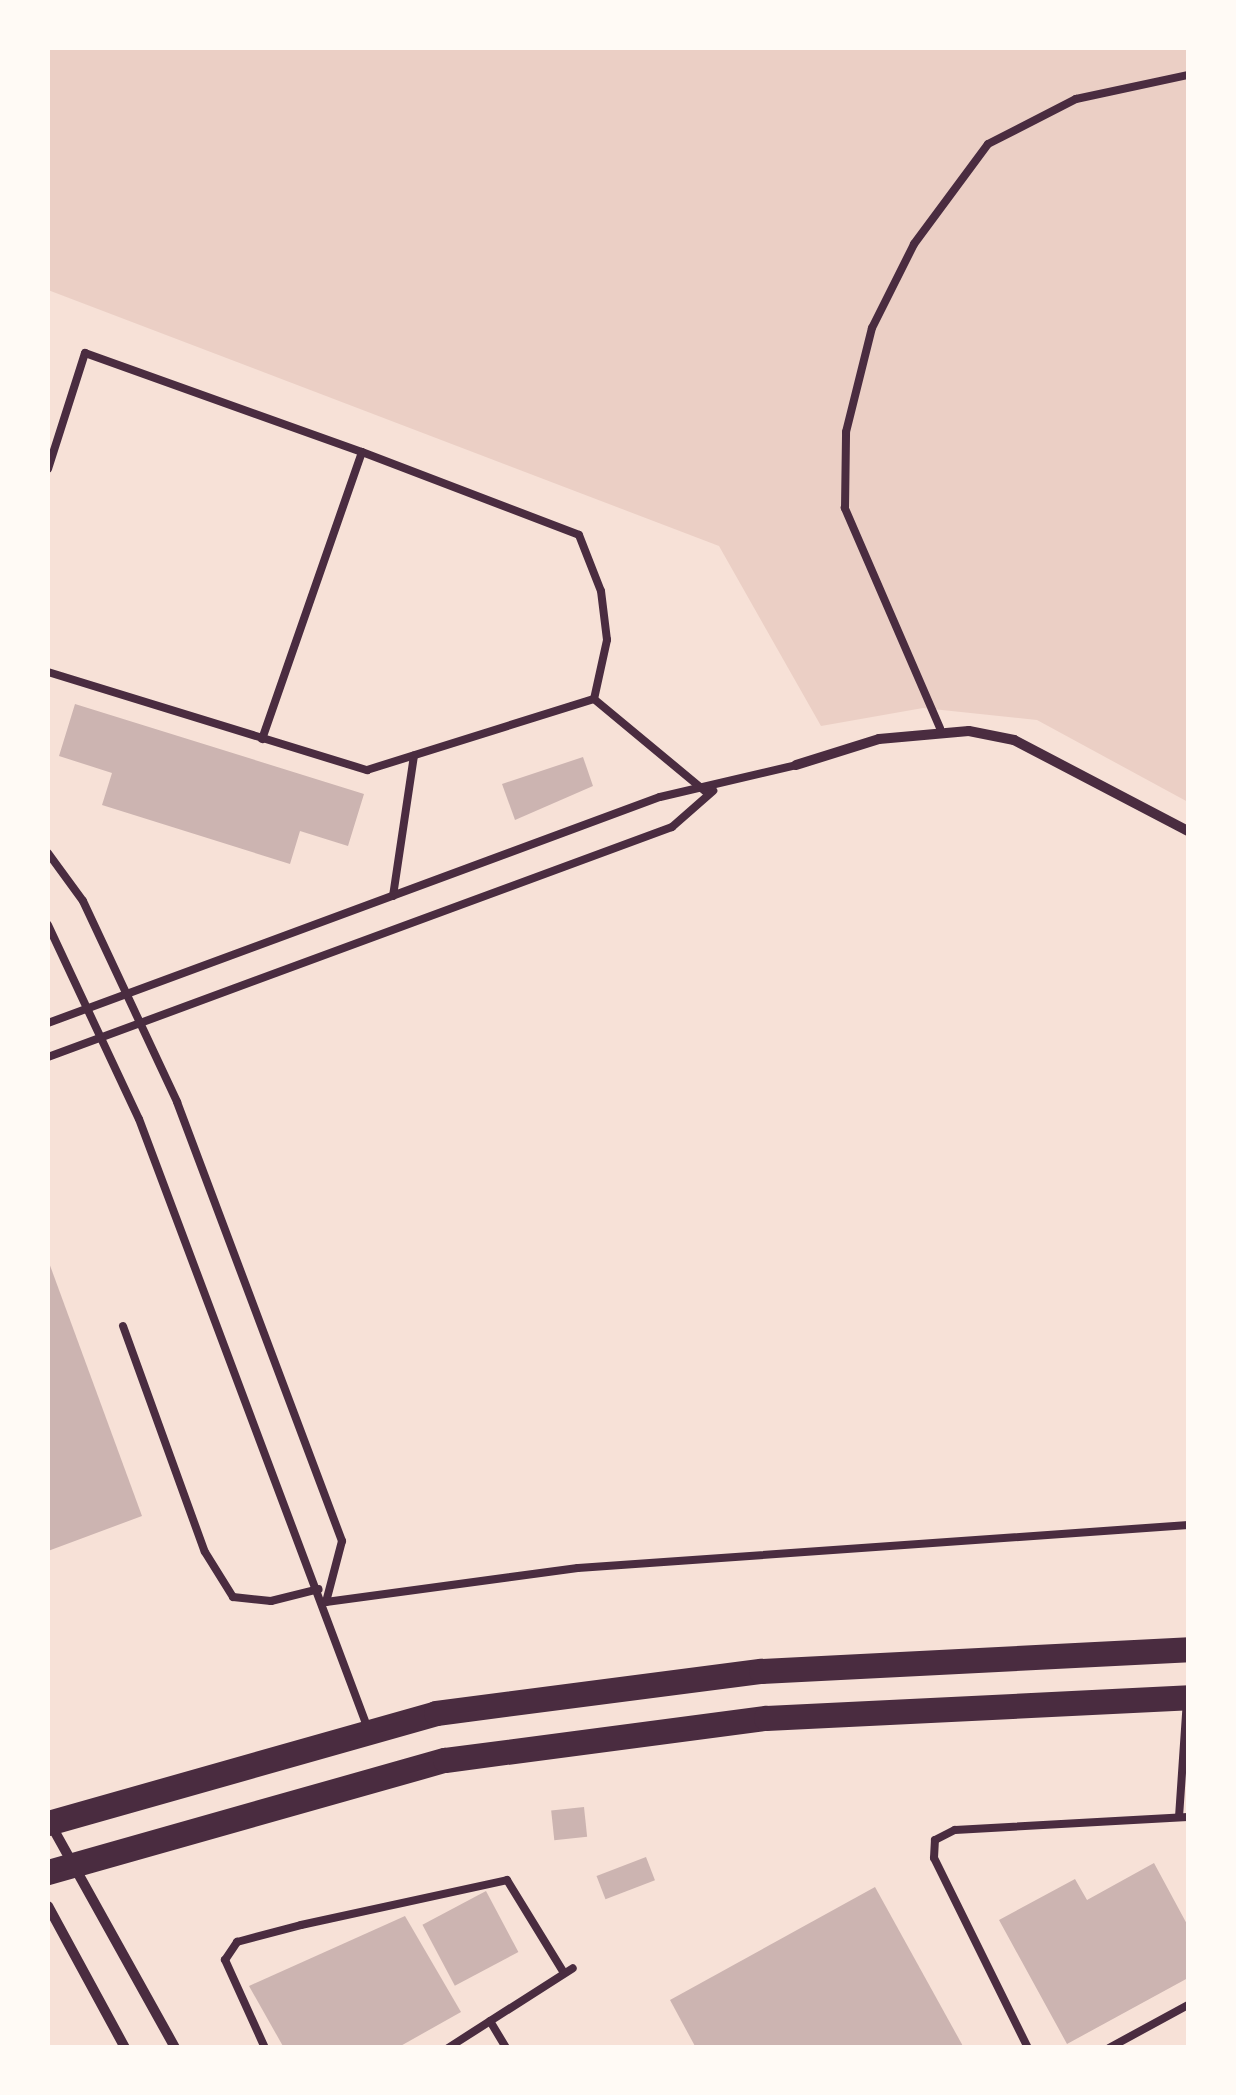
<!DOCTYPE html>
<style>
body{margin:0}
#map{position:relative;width:1236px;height:2095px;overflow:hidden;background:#f7e1d7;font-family:"Golos Text",sans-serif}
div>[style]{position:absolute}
.green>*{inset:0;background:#ebcfc5}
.building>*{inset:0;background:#ccb4b1;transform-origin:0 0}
.service>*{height:8px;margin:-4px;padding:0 4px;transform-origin:4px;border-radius:4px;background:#4a2c40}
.minor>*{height:10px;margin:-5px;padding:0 5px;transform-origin:5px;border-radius:5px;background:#4a2c40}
.primary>*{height:25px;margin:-12.5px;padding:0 12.5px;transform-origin:12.5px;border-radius:12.5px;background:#4a2c40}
span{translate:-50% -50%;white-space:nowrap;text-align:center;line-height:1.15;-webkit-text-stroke:8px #fffaf5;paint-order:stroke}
.frame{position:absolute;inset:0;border:50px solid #fffaf5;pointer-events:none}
</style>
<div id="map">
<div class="green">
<i style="clip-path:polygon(48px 48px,1188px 48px,1188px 802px,1037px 720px,923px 708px,821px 726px,719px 546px,48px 290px)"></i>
</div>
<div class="building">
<i style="clip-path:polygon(75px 704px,364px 794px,348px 846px,300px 831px,290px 864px,102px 805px,112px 773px,59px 756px)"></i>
<i style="clip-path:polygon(583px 757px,593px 786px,515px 820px,502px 784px)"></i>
<i style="clip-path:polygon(48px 1260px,142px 1516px,48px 1551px)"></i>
<i style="left:584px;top:1807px;width:30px;height:33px;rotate:84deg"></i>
<i style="left:646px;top:1857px;width:25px;height:53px;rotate:69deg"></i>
<i style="clip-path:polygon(1154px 1863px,1188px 1926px,1188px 1978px,1067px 2044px,999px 1920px,1075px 1879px,1087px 1900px)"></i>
<i style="clip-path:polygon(875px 1887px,964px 2048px,696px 2048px,670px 2000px)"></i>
<i style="left:486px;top:1891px;width:69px;height:72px;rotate:62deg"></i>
<i style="clip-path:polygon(405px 1916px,461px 2012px,397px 2048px,284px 2048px,249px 1986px)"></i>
</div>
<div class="service">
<i style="left:362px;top:452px;width:232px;rotate:20.9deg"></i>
<i style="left:579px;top:535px;width:60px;rotate:68.6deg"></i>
<i style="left:601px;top:591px;width:49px;rotate:83deg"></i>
<i style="left:607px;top:640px;width:60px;rotate:102.4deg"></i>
<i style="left:48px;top:469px;width:122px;rotate:-72.3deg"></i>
<i style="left:85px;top:353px;width:294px;rotate:19.7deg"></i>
<i style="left:362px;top:452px;width:304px;rotate:109.2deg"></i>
<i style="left:48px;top:672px;width:334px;rotate:17.1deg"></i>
<i style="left:367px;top:770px;width:238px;rotate:-17.4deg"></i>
<i style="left:594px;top:699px;width:146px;rotate:39.7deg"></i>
<i style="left:940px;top:728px;width:240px;rotate:-113.4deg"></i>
<i style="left:845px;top:508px;width:76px;rotate:-89.2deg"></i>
<i style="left:846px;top:432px;width:107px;rotate:-76deg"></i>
<i style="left:872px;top:328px;width:94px;rotate:-63.4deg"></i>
<i style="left:914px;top:244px;width:124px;rotate:-53.5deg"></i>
<i style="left:988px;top:144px;width:99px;rotate:-27.1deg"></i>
<i style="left:1076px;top:99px;width:115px;rotate:-12.1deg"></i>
<i style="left:48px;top:853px;width:59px;rotate:53.9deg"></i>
<i style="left:83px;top:901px;width:222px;rotate:64.9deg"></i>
<i style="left:177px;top:1102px;width:469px;rotate:69.4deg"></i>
<i style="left:342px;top:1541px;width:63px;rotate:104.7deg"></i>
<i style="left:393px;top:896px;width:142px;rotate:-81.5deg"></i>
<i style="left:48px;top:925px;width:214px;rotate:64.9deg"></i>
<i style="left:139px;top:1119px;width:652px;rotate:69.42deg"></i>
<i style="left:48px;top:1023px;width:652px;rotate:-20.27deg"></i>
<i style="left:660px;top:797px;width:140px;rotate:-13.2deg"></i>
<i style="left:48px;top:1057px;width:665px;rotate:-20.23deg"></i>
<i style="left:672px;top:827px;width:55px;rotate:-41.3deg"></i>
<i style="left:123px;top:1326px;width:240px;rotate:70.1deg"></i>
<i style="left:205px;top:1552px;width:53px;rotate:58.1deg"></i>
<i style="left:233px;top:1597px;width:38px;rotate:6deg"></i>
<i style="left:271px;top:1601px;width:49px;rotate:-14deg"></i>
<i style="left:326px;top:1602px;width:254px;rotate:-7.7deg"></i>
<i style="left:578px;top:1568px;width:612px;rotate:-4.03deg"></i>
<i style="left:1179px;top:1817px;width:116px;rotate:-86.1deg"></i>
<i style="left:490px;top:2021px;width:31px;rotate:59deg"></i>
<i style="left:265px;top:2048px;width:97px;rotate:-114.4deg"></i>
<i style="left:225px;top:1960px;width:22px;rotate:-56deg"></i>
<i style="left:237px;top:1942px;width:66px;rotate:-14.9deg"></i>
<i style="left:301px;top:1925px;width:211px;rotate:-12.3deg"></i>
<i style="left:507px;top:1880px;width:109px;rotate:58.5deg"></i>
<i style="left:448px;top:2048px;width:148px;rotate:-32.6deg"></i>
<i style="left:1028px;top:2048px;width:212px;rotate:-116.3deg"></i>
<i style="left:934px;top:1858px;width:18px;rotate:-87deg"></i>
<i style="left:935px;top:1840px;width:22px;rotate:-27deg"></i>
<i style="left:955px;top:1830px;width:233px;rotate:-3.2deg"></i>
<i style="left:1109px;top:2048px;width:90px;rotate:-28.6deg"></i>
</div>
<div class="minor">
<i style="left:796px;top:765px;width:87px;rotate:-17.4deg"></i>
<i style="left:879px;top:739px;width:90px;rotate:-5.1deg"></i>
<i style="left:969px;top:731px;width:46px;rotate:11.3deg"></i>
<i style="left:1014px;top:740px;width:196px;rotate:27.6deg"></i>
<i style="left:50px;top:1823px;width:257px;rotate:60.9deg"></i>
<i style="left:48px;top:1906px;width:162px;rotate:61.5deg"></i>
</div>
<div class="primary">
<i style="left:48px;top:1823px;width:403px;rotate:-15.8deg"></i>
<i style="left:436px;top:1713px;width:328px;rotate:-7.4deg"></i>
<i style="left:761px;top:1671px;width:428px;rotate:-2.9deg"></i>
<i style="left:48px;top:1872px;width:412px;rotate:-15.8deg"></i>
<i style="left:445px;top:1760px;width:324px;rotate:-7.5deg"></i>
<i style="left:766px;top:1718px;width:423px;rotate:-2.8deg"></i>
</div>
<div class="frame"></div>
</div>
